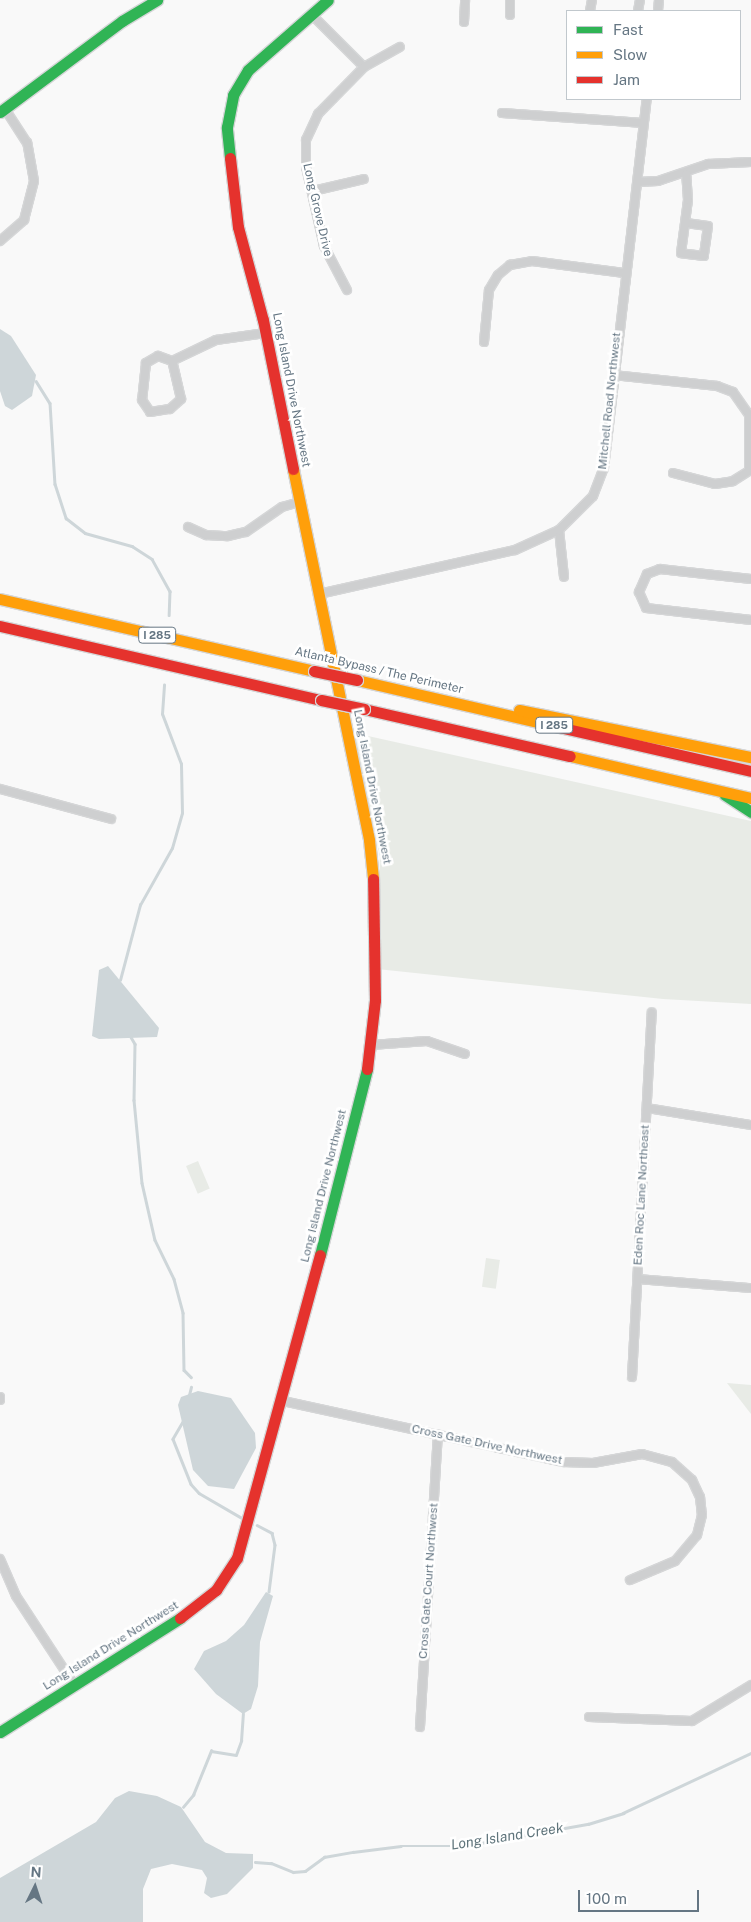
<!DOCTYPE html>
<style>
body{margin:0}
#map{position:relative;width:751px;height:1922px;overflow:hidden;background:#f9f9f9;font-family:"Public Sans",sans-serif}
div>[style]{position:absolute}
.green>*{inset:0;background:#e8ebe6;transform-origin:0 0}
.water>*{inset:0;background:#ced6d9}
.stream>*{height:2.5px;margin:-1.25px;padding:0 1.25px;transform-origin:1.25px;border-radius:1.25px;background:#ced6d9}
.roads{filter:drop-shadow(1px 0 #d5d6d7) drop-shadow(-1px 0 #d5d6d7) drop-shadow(0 1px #d5d6d7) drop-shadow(0 -1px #d5d6d7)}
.street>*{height:8px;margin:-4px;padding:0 4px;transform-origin:4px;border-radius:4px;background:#cecfd0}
.fast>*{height:11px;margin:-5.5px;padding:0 5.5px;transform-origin:5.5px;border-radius:5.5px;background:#30b455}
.slow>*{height:11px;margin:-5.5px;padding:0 5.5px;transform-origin:5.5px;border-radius:5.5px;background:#ff9f0a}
.jam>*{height:11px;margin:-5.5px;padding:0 5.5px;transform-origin:5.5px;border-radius:5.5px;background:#e5322d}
.bridges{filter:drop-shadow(1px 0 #d5d6d6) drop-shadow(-1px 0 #d5d6d6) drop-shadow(0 1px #d5d6d6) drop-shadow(0 -1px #d5d6d6)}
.jam-bridge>*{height:11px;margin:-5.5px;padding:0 5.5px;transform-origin:5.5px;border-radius:5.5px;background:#e5322d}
span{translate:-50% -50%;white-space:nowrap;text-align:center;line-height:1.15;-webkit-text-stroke:5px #fff;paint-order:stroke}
.shield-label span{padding:1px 4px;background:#fff;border:1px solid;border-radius:4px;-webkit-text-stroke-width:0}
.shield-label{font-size:11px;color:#657683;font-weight:700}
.street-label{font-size:12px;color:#657683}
.water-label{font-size:14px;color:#60757c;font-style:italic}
.legend{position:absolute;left:566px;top:10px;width:175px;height:90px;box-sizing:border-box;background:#fff;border:1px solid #c1c8cd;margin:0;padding:6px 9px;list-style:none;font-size:15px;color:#657683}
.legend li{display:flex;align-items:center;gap:10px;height:25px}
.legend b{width:25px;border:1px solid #c1c8cd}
.north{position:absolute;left:10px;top:1862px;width:50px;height:50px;-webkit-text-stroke:4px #fff;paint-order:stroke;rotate:4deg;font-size:14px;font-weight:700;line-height:20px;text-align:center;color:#657683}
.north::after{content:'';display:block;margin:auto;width:18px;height:22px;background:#657683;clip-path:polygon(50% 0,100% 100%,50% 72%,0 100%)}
.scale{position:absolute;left:578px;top:1890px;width:121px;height:22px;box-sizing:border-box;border:2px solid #657683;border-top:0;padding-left:6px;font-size:15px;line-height:18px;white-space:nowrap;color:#657683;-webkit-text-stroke:4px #fff;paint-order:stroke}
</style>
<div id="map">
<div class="green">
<i style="clip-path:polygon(350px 732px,751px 821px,751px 1004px,663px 999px,377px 969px,380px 857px)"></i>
<i style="left:198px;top:1161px;width:30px;height:13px;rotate:67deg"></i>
<i style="left:486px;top:1258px;width:14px;height:29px;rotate:8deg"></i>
<i style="clip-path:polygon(727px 1383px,751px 1385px,751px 1414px)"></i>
</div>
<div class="water">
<i style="clip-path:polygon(0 329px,11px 336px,36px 375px,32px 396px,12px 410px,5px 406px,0 391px)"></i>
<i style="clip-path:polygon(108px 966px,159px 1028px,157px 1037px,99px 1039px,92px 1036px,99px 970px)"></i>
<i style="clip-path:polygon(198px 1391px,231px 1398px,255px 1433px,256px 1448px,234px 1489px,208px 1486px,193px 1470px,178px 1405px,181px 1397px)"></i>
<i style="clip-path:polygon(266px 1592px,273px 1596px,260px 1642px,258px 1686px,251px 1709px,243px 1714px,216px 1694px,194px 1669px,204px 1651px,226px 1641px,244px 1625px)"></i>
<i style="clip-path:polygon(129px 1791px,157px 1796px,181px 1807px,205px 1842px,226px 1853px,253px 1854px,253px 1868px,227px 1894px,211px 1898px,204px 1893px,207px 1878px,202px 1870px,172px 1864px,151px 1869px,143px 1889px,143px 1922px,0 1922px,0 1878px,96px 1822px,115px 1798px)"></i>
</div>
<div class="stream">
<i style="left:36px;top:381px;width:26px;rotate:58deg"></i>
<i style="left:50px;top:403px;width:81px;rotate:86.5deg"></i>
<i style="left:55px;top:484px;width:36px;rotate:72deg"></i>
<i style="left:66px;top:518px;width:24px;rotate:38deg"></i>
<i style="left:85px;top:533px;width:49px;rotate:15.5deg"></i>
<i style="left:132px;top:546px;width:24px;rotate:33deg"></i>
<i style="left:152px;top:559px;width:37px;rotate:61deg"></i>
<i style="left:170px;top:591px;width:24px;rotate:92deg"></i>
<i style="left:120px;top:980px;width:78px;rotate:-75.1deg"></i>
<i style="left:140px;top:905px;width:65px;rotate:-60.7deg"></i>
<i style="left:172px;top:848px;width:36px;rotate:-74deg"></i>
<i style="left:182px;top:813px;width:49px;rotate:-91.2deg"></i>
<i style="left:181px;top:764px;width:53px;rotate:-110.8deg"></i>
<i style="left:162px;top:714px;width:29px;rotate:-86deg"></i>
<i style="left:131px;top:1037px;width:8px;rotate:60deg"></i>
<i style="left:135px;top:1044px;width:56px;rotate:91deg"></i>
<i style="left:134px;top:1100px;width:83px;rotate:84.5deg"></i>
<i style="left:142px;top:1183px;width:58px;rotate:77.2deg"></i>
<i style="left:155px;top:1240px;width:43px;rotate:64deg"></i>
<i style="left:174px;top:1279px;width:35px;rotate:75deg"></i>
<i style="left:183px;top:1313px;width:57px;rotate:89deg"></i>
<i style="left:184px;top:1370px;width:10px;rotate:45deg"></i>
<i style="left:189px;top:1395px;width:8px;rotate:-76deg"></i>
<i style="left:184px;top:1420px;width:22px;rotate:120deg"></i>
<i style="left:173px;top:1439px;width:48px;rotate:68.2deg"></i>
<i style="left:191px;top:1484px;width:12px;rotate:48deg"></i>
<i style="left:199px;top:1493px;width:50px;rotate:30.2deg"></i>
<i style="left:257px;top:1525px;width:17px;rotate:28deg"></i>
<i style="left:272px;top:1533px;width:12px;rotate:76deg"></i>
<i style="left:275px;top:1545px;width:47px;rotate:97.3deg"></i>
<i style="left:183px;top:1807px;width:16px;rotate:-50deg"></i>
<i style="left:193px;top:1795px;width:48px;rotate:-67.8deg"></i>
<i style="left:211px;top:1751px;width:25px;rotate:9deg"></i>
<i style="left:236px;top:1755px;width:15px;rotate:-70deg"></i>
<i style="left:241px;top:1741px;width:27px;rotate:-86deg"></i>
<i style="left:255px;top:1862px;width:16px;rotate:4deg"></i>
<i style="left:271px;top:1863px;width:24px;rotate:22deg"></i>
<i style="left:293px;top:1872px;width:12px;rotate:-5deg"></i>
<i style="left:305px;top:1871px;width:24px;rotate:-36deg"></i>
<i style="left:324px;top:1857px;width:29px;rotate:-10deg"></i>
<i style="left:353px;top:1852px;width:48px;rotate:-7.1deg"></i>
<i style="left:401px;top:1846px;width:63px"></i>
<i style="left:464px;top:1846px;width:126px;rotate:-10.1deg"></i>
<i style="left:588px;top:1824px;width:37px;rotate:-17deg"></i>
<i style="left:623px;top:1813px;width:141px;rotate:-25.1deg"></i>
</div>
<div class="roads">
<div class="street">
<i style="left:510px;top:0;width:15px;rotate:90deg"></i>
<i style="left:590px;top:11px;width:11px;rotate:-80deg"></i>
<i style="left:638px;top:11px;width:11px;rotate:-80deg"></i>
<i style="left:658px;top:11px;width:11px;rotate:-85deg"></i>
<i style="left:311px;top:14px;width:75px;rotate:45deg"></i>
<i style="left:464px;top:22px;width:22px;rotate:-87deg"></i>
<i style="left:502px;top:113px;width:142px;rotate:4deg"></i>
<i style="left:637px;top:182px;width:21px;rotate:-3deg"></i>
<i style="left:658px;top:181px;width:53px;rotate:-18.8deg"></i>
<i style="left:708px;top:164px;width:43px;rotate:-2.7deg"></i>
<i style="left:313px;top:191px;width:52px;rotate:-13.2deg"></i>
<i style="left:686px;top:223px;width:22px;rotate:8deg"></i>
<i style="left:708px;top:226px;width:30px;rotate:98deg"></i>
<i style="left:704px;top:256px;width:23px;rotate:-173deg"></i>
<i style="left:681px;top:253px;width:53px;rotate:-82.5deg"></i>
<i style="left:688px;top:200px;width:26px;rotate:-94deg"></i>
<i style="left:0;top:241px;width:32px;rotate:-41deg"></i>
<i style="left:24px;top:220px;width:40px;rotate:-75.6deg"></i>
<i style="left:34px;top:181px;width:39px;rotate:-100deg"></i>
<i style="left:27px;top:143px;width:40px;rotate:-122.9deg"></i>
<i style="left:347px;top:290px;width:50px;rotate:-117.6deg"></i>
<i style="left:324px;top:246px;width:81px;rotate:-102.8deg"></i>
<i style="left:306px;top:167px;width:27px;rotate:-90deg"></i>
<i style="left:306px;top:140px;width:29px;rotate:-65deg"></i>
<i style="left:318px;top:114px;width:66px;rotate:-45.6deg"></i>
<i style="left:364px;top:67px;width:41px;rotate:-29.1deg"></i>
<i style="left:484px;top:342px;width:52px;rotate:-84.5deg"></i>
<i style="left:489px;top:290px;width:17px;rotate:-59deg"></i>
<i style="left:498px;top:275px;width:16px;rotate:-40deg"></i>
<i style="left:510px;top:265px;width:22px;rotate:-10deg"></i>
<i style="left:532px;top:261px;width:93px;rotate:7.4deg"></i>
<i style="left:172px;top:361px;width:15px;rotate:-160deg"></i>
<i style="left:158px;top:356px;width:14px;rotate:150deg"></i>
<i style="left:146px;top:363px;width:37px;rotate:96deg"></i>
<i style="left:142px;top:400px;width:14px;rotate:56deg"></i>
<i style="left:150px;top:412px;width:20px;rotate:-9deg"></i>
<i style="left:170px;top:409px;width:15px;rotate:-42deg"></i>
<i style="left:181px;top:399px;width:39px;rotate:-103deg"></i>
<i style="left:172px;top:361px;width:49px;rotate:-25.5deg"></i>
<i style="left:216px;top:340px;width:50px;rotate:-8deg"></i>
<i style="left:613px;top:375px;width:105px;rotate:6deg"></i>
<i style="left:717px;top:386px;width:17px;rotate:21deg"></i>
<i style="left:733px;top:392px;width:28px;rotate:55deg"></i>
<i style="left:749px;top:415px;width:56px;rotate:90deg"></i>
<i style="left:673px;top:473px;width:43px;rotate:14.7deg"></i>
<i style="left:715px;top:484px;width:18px;rotate:-9deg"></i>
<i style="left:733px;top:481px;width:19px;rotate:-32deg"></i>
<i style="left:188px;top:527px;width:20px;rotate:24deg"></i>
<i style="left:206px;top:535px;width:22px;rotate:3deg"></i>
<i style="left:228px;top:536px;width:18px;rotate:-13deg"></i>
<i style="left:246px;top:532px;width:44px;rotate:-34.8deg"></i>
<i style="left:282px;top:507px;width:19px;rotate:-16deg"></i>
<i style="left:559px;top:530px;width:47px;rotate:83.9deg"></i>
<i style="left:751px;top:579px;width:92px;rotate:-173.7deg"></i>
<i style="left:660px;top:569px;width:14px;rotate:159deg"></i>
<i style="left:647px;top:574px;width:20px;rotate:114deg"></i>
<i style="left:639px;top:592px;width:17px;rotate:66deg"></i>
<i style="left:646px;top:608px;width:106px;rotate:6.5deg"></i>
<i style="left:319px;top:594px;width:201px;rotate:-12.7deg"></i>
<i style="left:515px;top:550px;width:48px;rotate:-24.4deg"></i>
<i style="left:559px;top:530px;width:48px;rotate:-45deg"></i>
<i style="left:593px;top:496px;width:30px;rotate:-69deg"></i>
<i style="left:604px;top:468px;width:371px;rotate:-83.4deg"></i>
<i style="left:0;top:789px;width:115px;rotate:15.1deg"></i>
<i style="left:371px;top:1045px;width:56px;rotate:-4.1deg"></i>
<i style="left:427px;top:1041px;width:40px;rotate:18.9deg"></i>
<i style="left:647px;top:1108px;width:105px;rotate:9.3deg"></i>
<i style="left:638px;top:1279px;width:113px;rotate:4.6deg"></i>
<i style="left:632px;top:1377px;width:365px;rotate:-86.9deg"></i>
<i style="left:0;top:1397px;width:3px;rotate:90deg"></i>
<i style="left:283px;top:1401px;width:287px;rotate:12.3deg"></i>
<i style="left:563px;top:1462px;width:30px;rotate:2deg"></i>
<i style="left:593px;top:1463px;width:50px;rotate:-10.4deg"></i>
<i style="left:642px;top:1454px;width:31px;rotate:15deg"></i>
<i style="left:672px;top:1462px;width:27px;rotate:42deg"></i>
<i style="left:692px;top:1480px;width:19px;rotate:65deg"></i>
<i style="left:700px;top:1497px;width:18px;rotate:84deg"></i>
<i style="left:702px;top:1515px;width:21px;rotate:104deg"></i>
<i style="left:697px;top:1535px;width:34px;rotate:130deg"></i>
<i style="left:675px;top:1561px;width:49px;rotate:157.1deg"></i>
<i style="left:0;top:1559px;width:40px;rotate:66.6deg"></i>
<i style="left:16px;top:1596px;width:108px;rotate:56.8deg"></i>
<i style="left:589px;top:1717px;width:103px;rotate:2.2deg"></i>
<i style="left:692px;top:1721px;width:69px;rotate:-31.4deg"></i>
<i style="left:420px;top:1727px;width:293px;rotate:-86.5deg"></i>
</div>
<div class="fast">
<i style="left:0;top:112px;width:152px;rotate:-36.7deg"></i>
<i style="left:122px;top:21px;width:41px;rotate:-31deg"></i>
<i style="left:230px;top:158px;width:31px;rotate:-96deg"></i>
<i style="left:227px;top:127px;width:33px;rotate:-79deg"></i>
<i style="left:233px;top:95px;width:29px;rotate:-59deg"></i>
<i style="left:248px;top:70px;width:106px;rotate:-41.2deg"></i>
<i style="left:725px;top:795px;width:31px;rotate:33deg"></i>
<i style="left:320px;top:1255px;width:192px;rotate:-75.8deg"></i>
<i style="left:0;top:1732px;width:213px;rotate:-32.3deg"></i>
</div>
<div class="slow">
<i style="left:293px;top:469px;width:379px;rotate:78.4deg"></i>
<i style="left:369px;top:840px;width:39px;rotate:84deg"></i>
<i style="left:0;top:599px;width:322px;rotate:12.9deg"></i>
<i style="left:357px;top:680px;width:198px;rotate:13.1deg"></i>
<i style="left:519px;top:710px;width:237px;rotate:11.5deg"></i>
<i style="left:570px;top:756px;width:186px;rotate:13.1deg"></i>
</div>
<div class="jam">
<i style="left:230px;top:158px;width:69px;rotate:83.4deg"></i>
<i style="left:238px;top:227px;width:96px;rotate:75deg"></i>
<i style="left:263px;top:320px;width:152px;rotate:78.6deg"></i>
<i style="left:0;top:626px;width:329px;rotate:13deg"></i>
<i style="left:364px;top:709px;width:211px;rotate:12.9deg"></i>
<i style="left:550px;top:725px;width:206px;rotate:12.9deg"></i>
<i style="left:367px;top:1069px;width:69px;rotate:-83.4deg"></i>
<i style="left:375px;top:1000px;width:121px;rotate:-90.9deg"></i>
<i style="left:180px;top:1618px;width:46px;rotate:-37.9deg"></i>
<i style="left:216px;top:1590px;width:38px;rotate:-57deg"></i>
<i style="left:237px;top:1558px;width:314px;rotate:-74.7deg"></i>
</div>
</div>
<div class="bridges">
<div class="jam-bridge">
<i style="left:314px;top:671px;width:44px;rotate:11.8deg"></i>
<i style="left:321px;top:700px;width:44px;rotate:11.8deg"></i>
</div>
</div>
<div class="shield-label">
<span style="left:157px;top:635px">I 285</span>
<span style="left:554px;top:725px">I 285</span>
</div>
<div class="street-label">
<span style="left:317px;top:210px;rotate:77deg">Long Grove Drive</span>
<span style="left:291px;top:390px;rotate:79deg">Long Island Drive Northwest</span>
<span style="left:610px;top:401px;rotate:-84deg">Mitchell Road Northwest</span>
<span style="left:379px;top:671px;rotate:13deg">Atlanta Bypass / The Perimeter</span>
<span style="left:372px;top:787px;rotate:79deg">Long Island Drive Northwest</span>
<span style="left:324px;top:1186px;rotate:-76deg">Long Island Drive Northwest</span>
<span style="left:642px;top:1195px;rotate:-87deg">Eden Roc Lane Northeast</span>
<span style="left:487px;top:1445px;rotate:12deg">Cross Gate Drive Northwest</span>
<span style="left:429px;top:1581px;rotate:-86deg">Cross Gate Court Northwest</span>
<span style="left:111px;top:1646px;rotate:-32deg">Long Island Drive Northwest</span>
</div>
<div class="water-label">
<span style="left:507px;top:1836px;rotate:-9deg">Long Island Creek</span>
</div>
<ul class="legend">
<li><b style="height:6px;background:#30b455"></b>Fast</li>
<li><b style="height:6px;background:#ff9f0a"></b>Slow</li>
<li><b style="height:6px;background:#e5322d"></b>Jam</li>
</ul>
<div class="north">N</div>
<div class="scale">100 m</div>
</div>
